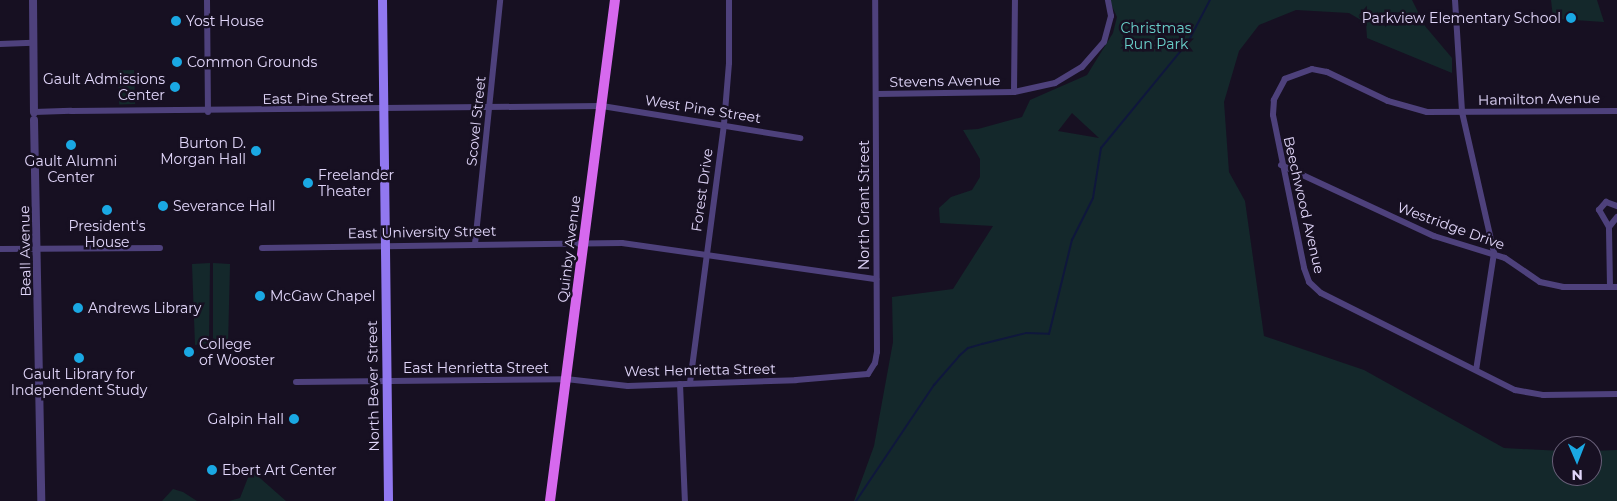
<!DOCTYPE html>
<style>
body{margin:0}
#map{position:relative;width:1617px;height:501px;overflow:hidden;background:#171022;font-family:Montserrat,sans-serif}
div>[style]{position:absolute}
.green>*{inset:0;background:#14282b;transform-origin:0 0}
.stream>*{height:2px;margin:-1px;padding:0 1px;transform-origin:1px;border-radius:1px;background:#0f173c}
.minor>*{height:6px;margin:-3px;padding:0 3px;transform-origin:3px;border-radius:3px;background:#4e417c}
.tertiary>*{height:8px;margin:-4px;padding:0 4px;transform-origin:4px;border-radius:4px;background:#4e417c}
.secondary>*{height:9px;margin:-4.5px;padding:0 4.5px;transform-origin:4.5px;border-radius:4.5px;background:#9178f0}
.primary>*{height:10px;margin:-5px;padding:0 5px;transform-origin:5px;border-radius:5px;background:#d669ee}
.dots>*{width:14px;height:14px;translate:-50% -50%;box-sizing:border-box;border:2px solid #171022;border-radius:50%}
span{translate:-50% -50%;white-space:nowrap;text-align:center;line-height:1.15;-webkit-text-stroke:5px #171022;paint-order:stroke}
.poi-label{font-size:14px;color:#e1d6fa}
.right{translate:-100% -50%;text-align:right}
.left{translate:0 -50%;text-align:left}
.park-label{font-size:14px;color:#6ad2cc}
.street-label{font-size:14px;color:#e1d6fa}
.north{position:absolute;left:1552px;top:436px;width:50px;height:50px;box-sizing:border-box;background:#171022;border:1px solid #685f78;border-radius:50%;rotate:179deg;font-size:14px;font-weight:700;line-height:20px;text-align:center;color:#e1d6fa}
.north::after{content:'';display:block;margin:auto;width:18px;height:22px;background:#1aa8e3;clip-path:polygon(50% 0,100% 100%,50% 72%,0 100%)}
</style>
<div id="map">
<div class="green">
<i style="clip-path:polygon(evenodd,1109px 0,1412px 0,1425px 26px,1452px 58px,1452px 73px,1367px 38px,1366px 23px,1349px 13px,1296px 10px,1259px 25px,1239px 51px,1224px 102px,1229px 172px,1245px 201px,1264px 336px,1364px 370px,1504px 448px,1562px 451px,1562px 476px,1592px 476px,1592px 451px,1617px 450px,1617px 501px,854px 501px,874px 446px,893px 342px,892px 297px,953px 289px,993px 226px,940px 223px,939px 208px,951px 197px,972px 190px,980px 177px,980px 159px,963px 130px,978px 129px,1022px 117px,1030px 100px,1087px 75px,1113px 33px,1117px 17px,1109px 0,1072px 113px,1099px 138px,1058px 131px,1072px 113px)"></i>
<i style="clip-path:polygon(1551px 0,1597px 0,1604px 22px,1559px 19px,1553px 17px)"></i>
<i style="left:134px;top:70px;width:34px;height:16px;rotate:88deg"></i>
<i style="clip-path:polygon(210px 263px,209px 343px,195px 345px,192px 264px)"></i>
<i style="clip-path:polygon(213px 263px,230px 264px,228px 345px,213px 343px)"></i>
<i style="clip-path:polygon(251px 470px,286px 501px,229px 501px,240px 498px)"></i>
<i style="clip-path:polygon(173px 489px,183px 492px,197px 501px,162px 501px)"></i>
</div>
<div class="stream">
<i style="left:856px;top:501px;width:140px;rotate:-56.1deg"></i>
<i style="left:934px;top:385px;width:38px;rotate:-49deg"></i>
<i style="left:959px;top:356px;width:12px;rotate:-42deg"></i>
<i style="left:968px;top:348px;width:15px;rotate:-16deg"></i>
<i style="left:982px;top:344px;width:45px;rotate:-14deg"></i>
<i style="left:1026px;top:333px;width:23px;rotate:2deg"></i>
<i style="left:1049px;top:334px;width:97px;rotate:-76.3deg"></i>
<i style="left:1072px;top:240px;width:47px;rotate:-63.4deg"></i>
<i style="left:1093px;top:198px;width:51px;rotate:-80.9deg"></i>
<i style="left:1101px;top:148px;width:137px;rotate:-50.6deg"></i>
<i style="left:1188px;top:42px;width:47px;rotate:-62.4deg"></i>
</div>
<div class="minor">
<i style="left:207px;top:0;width:112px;rotate:89.5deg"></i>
<i style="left:1455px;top:0;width:112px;rotate:86.4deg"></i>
<i style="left:1462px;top:112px;width:145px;rotate:77.2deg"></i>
<i style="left:1494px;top:253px;width:118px;rotate:98.7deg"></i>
<i style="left:0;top:44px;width:33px;rotate:-2deg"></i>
<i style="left:1014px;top:92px;width:92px;rotate:-89.4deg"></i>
<i style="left:876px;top:94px;width:138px;rotate:-0.8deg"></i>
<i style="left:1014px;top:92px;width:42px;rotate:-12.4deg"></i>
<i style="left:1055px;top:83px;width:31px;rotate:-31deg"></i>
<i style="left:1082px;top:67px;width:33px;rotate:-49deg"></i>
<i style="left:1104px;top:42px;width:27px;rotate:-75deg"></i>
<i style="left:1111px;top:16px;width:16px;rotate:-101deg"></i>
<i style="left:1617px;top:111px;width:190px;rotate:179.7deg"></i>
<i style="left:1427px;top:112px;width:41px;rotate:-164.2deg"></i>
<i style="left:1388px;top:101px;width:68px;rotate:-154.6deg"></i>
<i style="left:1327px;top:72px;width:15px;rotate:-169deg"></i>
<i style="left:1312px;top:69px;width:29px;rotate:160deg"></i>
<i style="left:1285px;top:79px;width:24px;rotate:118deg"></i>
<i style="left:1274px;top:100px;width:15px;rotate:94deg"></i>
<i style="left:1273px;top:115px;width:156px;rotate:78.5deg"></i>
<i style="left:1304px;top:268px;width:15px;rotate:70deg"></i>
<i style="left:1309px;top:282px;width:16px;rotate:43deg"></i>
<i style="left:1321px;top:293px;width:217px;rotate:26.6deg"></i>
<i style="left:1515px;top:390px;width:28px;rotate:10deg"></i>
<i style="left:1543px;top:395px;width:74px;rotate:-0.8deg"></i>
<i style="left:34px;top:114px;width:2px;rotate:-90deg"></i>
<i style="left:34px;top:112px;width:37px;rotate:-2deg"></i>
<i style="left:71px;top:111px;width:531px;rotate:-0.54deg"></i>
<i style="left:602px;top:106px;width:201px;rotate:9.2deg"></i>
<i style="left:1281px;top:165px;width:169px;rotate:24.9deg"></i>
<i style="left:1434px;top:236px;width:74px;rotate:17.2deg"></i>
<i style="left:1505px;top:258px;width:42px;rotate:34.4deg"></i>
<i style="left:1540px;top:282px;width:24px;rotate:12deg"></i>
<i style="left:1563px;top:287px;width:54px"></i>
<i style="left:1609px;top:227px;width:20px;rotate:-120deg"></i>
<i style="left:1599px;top:210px;width:11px;rotate:-49deg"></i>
<i style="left:1606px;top:202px;width:12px;rotate:20deg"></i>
<i style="left:475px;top:244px;width:245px;rotate:-84.1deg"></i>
<i style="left:262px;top:248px;width:360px;rotate:-0.8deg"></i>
<i style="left:622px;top:243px;width:257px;rotate:8.1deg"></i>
<i style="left:0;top:249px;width:160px;rotate:-0.4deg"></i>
<i style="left:1610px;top:287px;width:60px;rotate:-91deg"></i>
<i style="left:1609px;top:227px;width:13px;rotate:-51deg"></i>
<i style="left:296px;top:382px;width:270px;rotate:-0.6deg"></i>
<i style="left:566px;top:379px;width:62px;rotate:6.4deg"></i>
<i style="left:628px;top:386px;width:168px;rotate:-2deg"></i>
<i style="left:796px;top:380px;width:72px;rotate:-4.8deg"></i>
<i style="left:868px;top:374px;width:13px;rotate:-58deg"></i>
<i style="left:875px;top:363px;width:11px;rotate:-80deg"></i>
<i style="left:877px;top:352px;width:352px;rotate:-90.3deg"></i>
<i style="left:690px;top:383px;width:261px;rotate:-82.5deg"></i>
<i style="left:724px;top:124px;width:61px;rotate:-85.3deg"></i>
<i style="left:729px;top:63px;width:63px;rotate:-90deg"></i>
<i style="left:680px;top:384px;width:117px;rotate:87.6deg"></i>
</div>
<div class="tertiary">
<i style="left:33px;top:0;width:112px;rotate:89.5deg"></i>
<i style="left:34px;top:120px;width:381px;rotate:88.9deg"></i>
</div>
<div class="secondary">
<i style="left:382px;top:0;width:501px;rotate:89.31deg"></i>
</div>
<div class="primary">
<i style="left:550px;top:501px;width:505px;rotate:-82.61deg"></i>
</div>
<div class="dots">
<i style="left:1571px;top:18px;background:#1aa8e3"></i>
<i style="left:176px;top:21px;background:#1aa8e3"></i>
<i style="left:177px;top:62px;background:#1aa8e3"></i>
<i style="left:175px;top:87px;background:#1aa8e3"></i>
<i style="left:71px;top:145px;background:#1aa8e3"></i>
<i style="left:256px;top:151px;background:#1aa8e3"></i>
<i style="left:308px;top:183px;background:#1aa8e3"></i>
<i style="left:163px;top:206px;background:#1aa8e3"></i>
<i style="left:107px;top:210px;background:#1aa8e3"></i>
<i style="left:260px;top:296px;background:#1aa8e3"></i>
<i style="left:78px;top:308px;background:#1aa8e3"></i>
<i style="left:189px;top:352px;background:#1aa8e3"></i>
<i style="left:79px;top:358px;background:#1aa8e3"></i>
<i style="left:294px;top:419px;background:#1aa8e3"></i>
<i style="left:212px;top:470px;background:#1aa8e3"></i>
</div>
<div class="poi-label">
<span class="right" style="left:1561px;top:18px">Parkview Elementary School</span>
<span class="left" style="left:186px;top:21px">Yost House</span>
<span class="left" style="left:187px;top:62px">Common Grounds</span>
<span class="right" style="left:165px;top:87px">Gault Admissions<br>Center</span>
<span class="right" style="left:246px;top:151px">Burton D.<br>Morgan Hall</span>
<span style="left:71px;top:169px">Gault Alumni<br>Center</span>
<span class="left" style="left:318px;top:183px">Freelander<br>Theater</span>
<span class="left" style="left:173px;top:206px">Severance Hall</span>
<span style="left:107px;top:234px">President's<br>House</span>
<span class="left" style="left:270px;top:296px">McGaw Chapel</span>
<span class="left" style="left:88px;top:308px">Andrews Library</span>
<span class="left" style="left:199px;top:352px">College<br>of Wooster</span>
<span style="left:79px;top:382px">Gault Library for<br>Independent Study</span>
<span class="right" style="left:284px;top:419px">Galpin Hall</span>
<span class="left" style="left:222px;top:470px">Ebert Art Center</span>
</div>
<div class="park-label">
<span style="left:1156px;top:36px">Christmas<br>Run Park</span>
</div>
<div class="street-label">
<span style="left:945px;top:81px;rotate:-1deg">Stevens Avenue</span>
<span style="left:318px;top:98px;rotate:-1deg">East Pine Street</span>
<span style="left:1539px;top:99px;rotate:-1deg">Hamilton Avenue</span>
<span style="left:703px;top:109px;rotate:9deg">West Pine Street</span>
<span style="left:476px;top:121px;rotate:-84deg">Scovel Street</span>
<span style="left:702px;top:190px;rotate:-82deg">Forest Drive</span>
<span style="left:864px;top:205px;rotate:-90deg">North Grant Street</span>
<span style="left:1304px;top:205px;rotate:77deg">Beechwood Avenue</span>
<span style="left:1451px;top:226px;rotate:20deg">Westridge Drive</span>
<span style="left:422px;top:232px;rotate:-1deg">East University Street</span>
<span style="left:569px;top:249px;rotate:-83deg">Quinby Avenue</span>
<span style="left:25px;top:251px;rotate:-91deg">Beall Avenue</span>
<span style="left:476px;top:368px">East Henrietta Street</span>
<span style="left:700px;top:370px;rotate:-1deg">West Henrietta Street</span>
<span style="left:373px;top:386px;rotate:-91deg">North Bever Street</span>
</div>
<div class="north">N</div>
</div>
